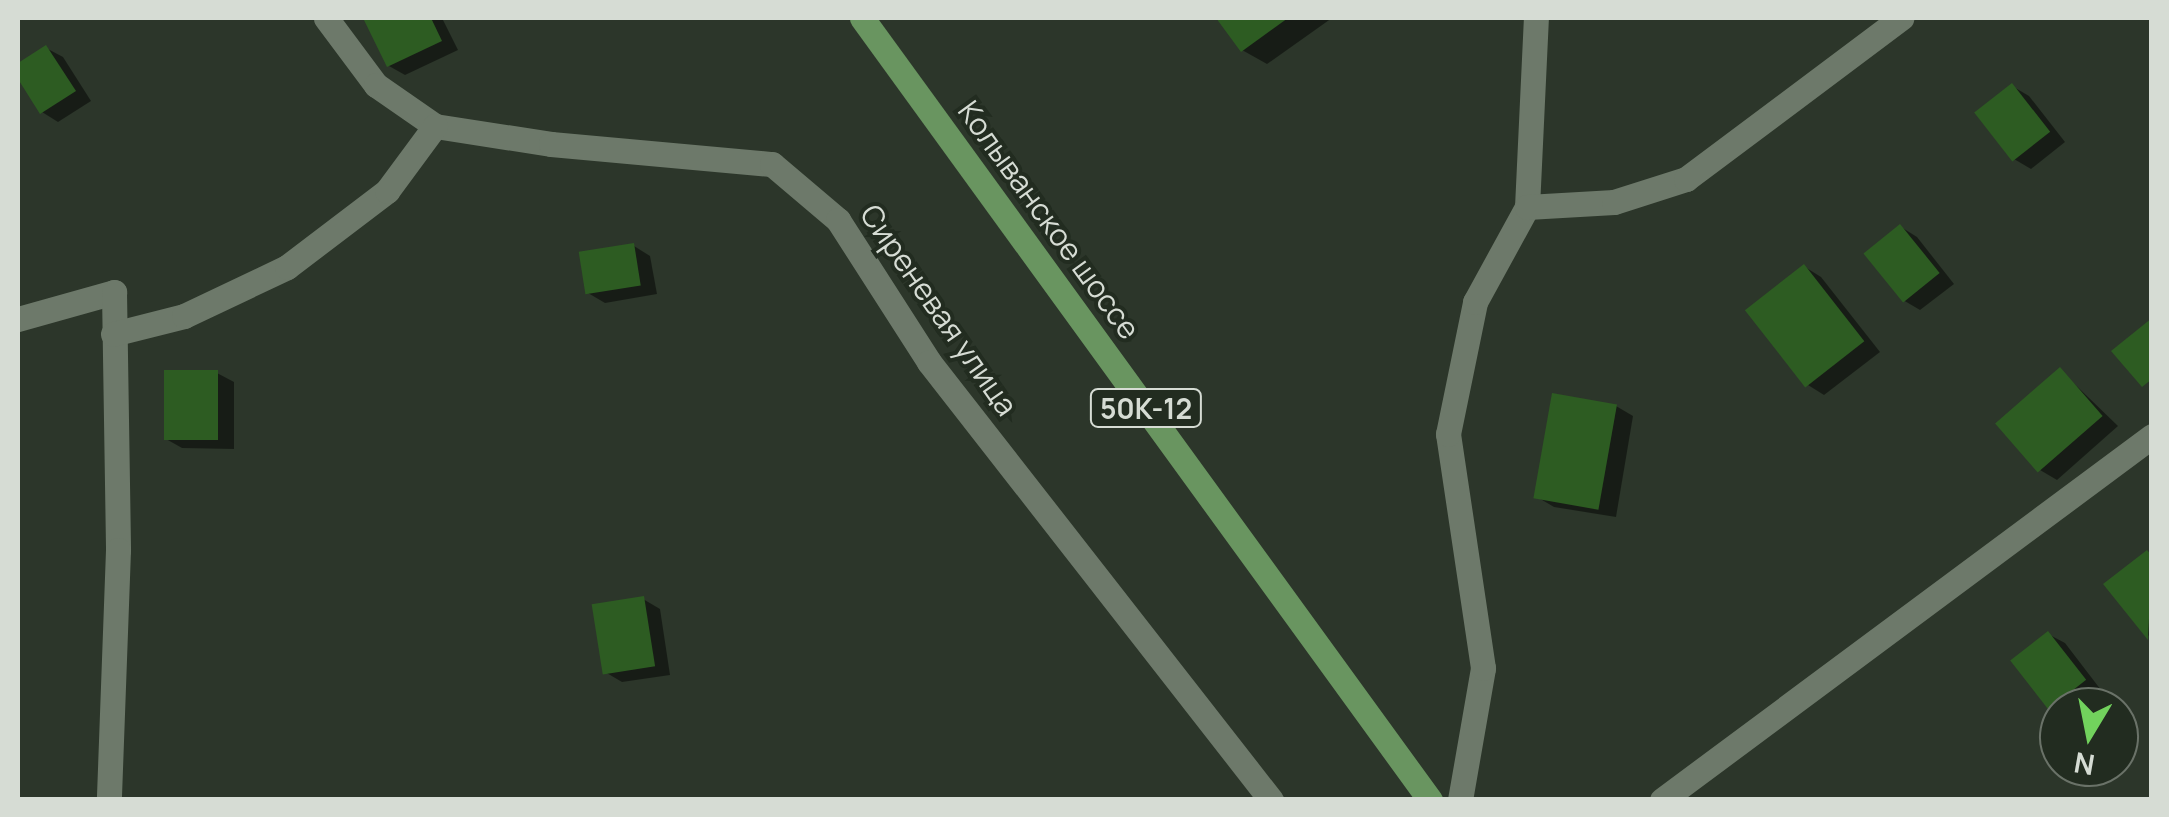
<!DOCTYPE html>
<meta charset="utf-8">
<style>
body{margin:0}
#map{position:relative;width:2169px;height:817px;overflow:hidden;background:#2c362a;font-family:Manrope,sans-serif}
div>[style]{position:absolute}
.shadow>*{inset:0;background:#0007}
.building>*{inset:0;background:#2d5c22;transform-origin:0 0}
.minor>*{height:25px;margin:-12.5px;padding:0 12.5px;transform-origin:12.5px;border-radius:12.5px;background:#6d796a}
.major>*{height:25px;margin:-12.5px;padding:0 12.5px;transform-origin:12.5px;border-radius:12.5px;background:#699560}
span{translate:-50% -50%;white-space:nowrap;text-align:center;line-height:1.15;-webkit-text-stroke:8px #222c20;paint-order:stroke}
.shield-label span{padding:2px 8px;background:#222c20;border:2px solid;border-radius:8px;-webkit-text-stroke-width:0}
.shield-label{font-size:28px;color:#d6dcd4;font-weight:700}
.street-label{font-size:30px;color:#d6dcd4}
.frame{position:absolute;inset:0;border:20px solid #d6dcd4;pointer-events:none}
.north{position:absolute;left:2039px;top:687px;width:100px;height:100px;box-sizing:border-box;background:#222c20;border:2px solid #6a7268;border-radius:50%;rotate:190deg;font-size:28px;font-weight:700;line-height:40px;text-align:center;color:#d6dcd4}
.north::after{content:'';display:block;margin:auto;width:35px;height:45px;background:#72d25d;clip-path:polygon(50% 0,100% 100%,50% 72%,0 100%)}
</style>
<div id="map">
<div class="shadow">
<i style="clip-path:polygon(366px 18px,442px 18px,458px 50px,405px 75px,389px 66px)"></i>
<i style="clip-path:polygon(1219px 18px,1332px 18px,1267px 64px,1242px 50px)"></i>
<i style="clip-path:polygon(46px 48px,63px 57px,91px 101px,58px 122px,42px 112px,18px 75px,18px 66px)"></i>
<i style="clip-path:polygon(2012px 86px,2029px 96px,2065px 142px,2031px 169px,2014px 159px)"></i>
<i style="clip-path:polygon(1901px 227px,1917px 237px,1954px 284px,1920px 310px,1903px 300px)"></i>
<i style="clip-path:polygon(634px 246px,650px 256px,657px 294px,605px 303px,588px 293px)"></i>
<i style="clip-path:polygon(1805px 267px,1821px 277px,1880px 352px,1824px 395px,1808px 385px)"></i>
<i style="clip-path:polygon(2060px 370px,2118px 426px,2057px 480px,2040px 470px)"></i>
<i style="clip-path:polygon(217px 373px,234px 382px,234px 449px,182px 448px,166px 439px)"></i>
<i style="clip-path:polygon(1616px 406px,1633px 416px,1616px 517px,1554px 507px,1537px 497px)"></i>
<i style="clip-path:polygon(2152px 556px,2152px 640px,2107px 584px)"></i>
<i style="clip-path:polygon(643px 599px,660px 609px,670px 675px,622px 682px,605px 672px)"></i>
<i style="clip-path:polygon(2048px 634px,2065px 643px,2101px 690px,2080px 707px,2059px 707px,2059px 712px,2050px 707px)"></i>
</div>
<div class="building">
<i style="clip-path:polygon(363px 18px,431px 18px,442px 41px,387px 67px)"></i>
<i style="clip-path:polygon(1216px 18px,1288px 18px,1241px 52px)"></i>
<i style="clip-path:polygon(46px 45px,76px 91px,40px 114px,18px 79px,18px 63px)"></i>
<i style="left:2012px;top:83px;width:62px;height:48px;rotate:52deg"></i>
<i style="left:1900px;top:224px;width:63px;height:47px;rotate:51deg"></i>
<i style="left:634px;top:243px;width:43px;height:56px;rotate:81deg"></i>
<i style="left:1804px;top:264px;width:98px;height:75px;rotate:52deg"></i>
<i style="clip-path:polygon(2152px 318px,2152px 379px,2142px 387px,2111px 351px)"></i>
<i style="left:2060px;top:367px;width:65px;height:86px;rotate:49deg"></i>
<i style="left:164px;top:370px;width:54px;height:70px"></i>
<i style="left:1552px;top:393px;width:66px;height:107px;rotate:10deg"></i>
<i style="clip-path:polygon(2147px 550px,2152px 556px,2148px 640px,2103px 584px)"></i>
<i style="left:644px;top:596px;width:71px;height:53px;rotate:81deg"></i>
<i style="left:2048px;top:631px;width:62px;height:48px;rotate:52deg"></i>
</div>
<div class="minor">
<i style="left:326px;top:18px;width:84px;rotate:53.3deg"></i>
<i style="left:376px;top:85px;width:72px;rotate:34.8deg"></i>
<i style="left:435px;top:126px;width:117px;rotate:8.8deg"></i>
<i style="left:551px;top:144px;width:222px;rotate:5.2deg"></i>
<i style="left:772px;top:164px;width:87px;rotate:40.3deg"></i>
<i style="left:838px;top:220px;width:169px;rotate:57.3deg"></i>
<i style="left:929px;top:362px;width:556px;rotate:52.02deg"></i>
<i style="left:1527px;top:207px;width:189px;rotate:-87.3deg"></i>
<i style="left:18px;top:319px;width:100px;rotate:-15.7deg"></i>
<i style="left:114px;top:292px;width:258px;rotate:89.1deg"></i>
<i style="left:118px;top:550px;width:250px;rotate:92.1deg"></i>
<i style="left:113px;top:334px;width:73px;rotate:-14.2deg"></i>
<i style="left:184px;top:316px;width:114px;rotate:-25.4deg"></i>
<i style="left:287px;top:267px;width:126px;rotate:-37.2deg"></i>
<i style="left:387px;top:191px;width:81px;rotate:-53.6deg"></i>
<i style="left:1460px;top:800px;width:134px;rotate:-80.1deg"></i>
<i style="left:1483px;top:668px;width:237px;rotate:-98.5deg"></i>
<i style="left:1448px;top:434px;width:135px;rotate:-78.4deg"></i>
<i style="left:1475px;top:302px;width:108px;rotate:-61.3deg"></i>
<i style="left:1527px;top:207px;width:87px;rotate:-3.3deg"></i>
<i style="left:1614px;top:202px;width:76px;rotate:-17.7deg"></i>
<i style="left:1686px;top:179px;width:269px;rotate:-36.8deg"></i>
<i style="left:1662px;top:800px;width:610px;rotate:-36.61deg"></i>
</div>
<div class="major">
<i style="left:862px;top:18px;width:967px;rotate:54.01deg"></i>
</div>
<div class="shield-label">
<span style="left:1146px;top:408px">50К-12</span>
</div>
<div class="street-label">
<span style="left:1049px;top:220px;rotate:54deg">Колыванское шоссе</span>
<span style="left:939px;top:310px;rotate:55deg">Сиреневая улица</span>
</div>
<div class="frame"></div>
<div class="north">N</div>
</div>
